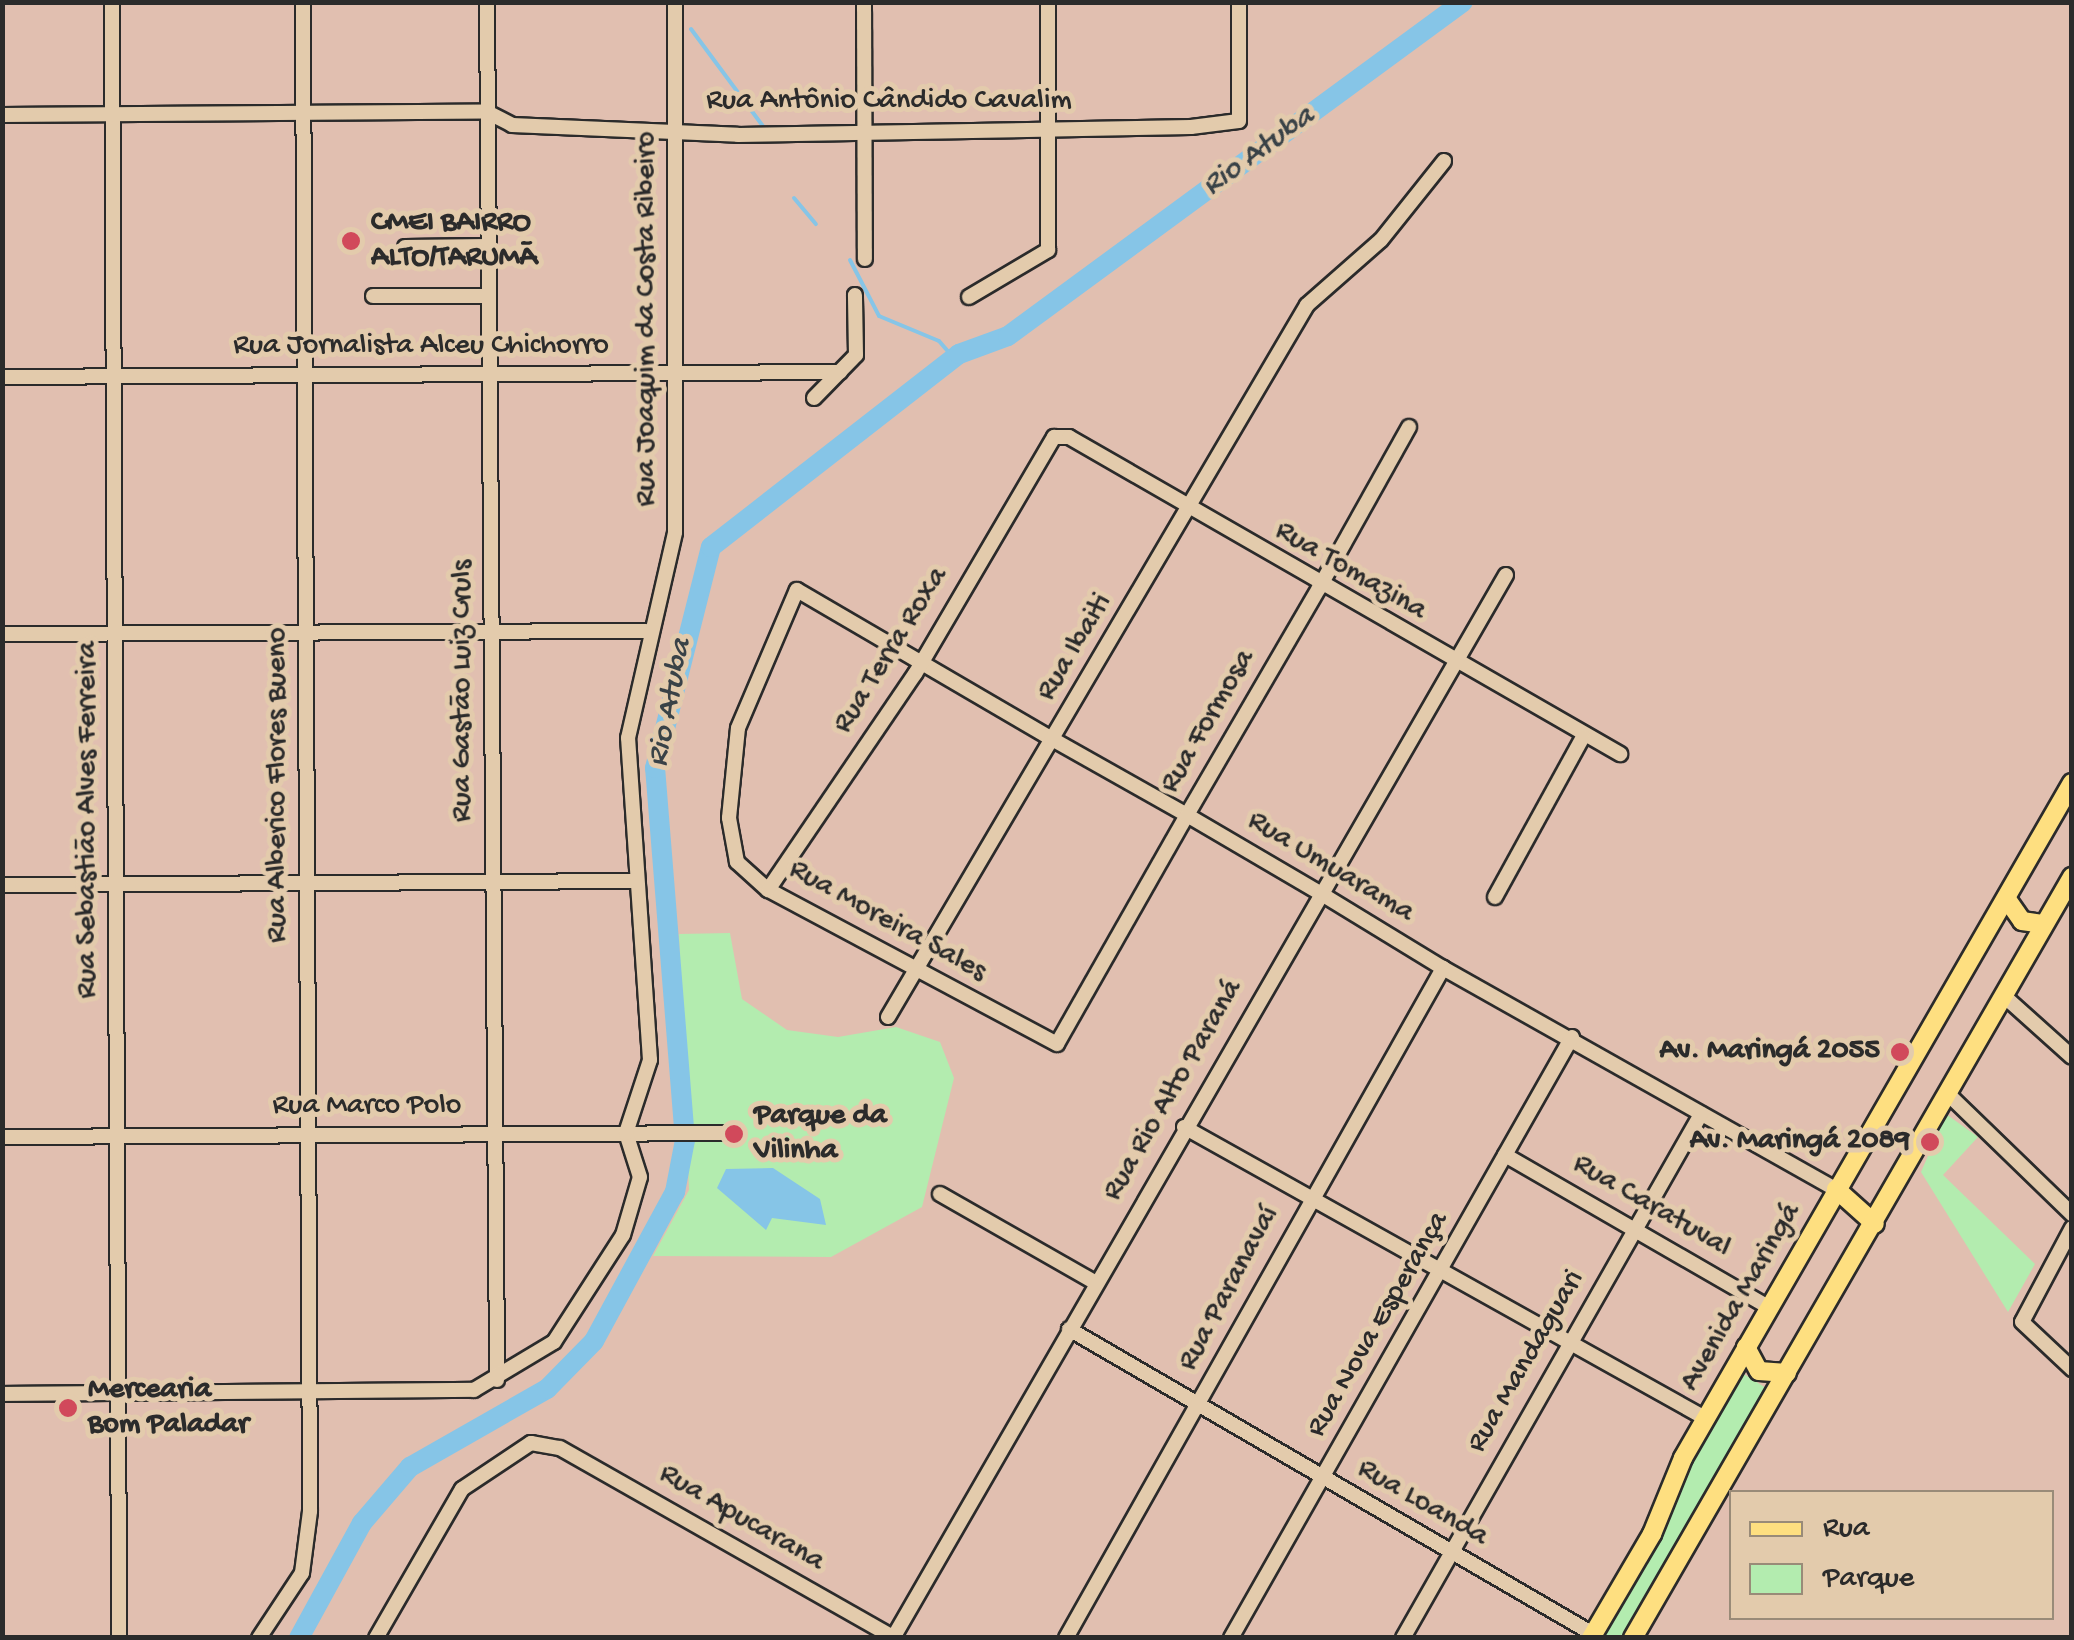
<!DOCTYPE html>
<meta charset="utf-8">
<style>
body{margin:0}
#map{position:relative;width:2074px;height:1640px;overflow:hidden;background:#e1bfb0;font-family:"Gochi Hand",sans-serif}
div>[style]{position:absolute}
.green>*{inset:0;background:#b3ecaf}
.water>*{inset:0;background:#86c5e7}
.stream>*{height:4px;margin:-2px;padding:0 2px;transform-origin:2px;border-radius:2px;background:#86c5e7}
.river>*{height:20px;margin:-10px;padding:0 10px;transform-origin:10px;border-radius:10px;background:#86c5e7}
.roads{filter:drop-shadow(2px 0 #2b2b2b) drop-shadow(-2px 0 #2b2b2b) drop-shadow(0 2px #2b2b2b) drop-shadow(0 -2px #2b2b2b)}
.minor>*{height:14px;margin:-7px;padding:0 7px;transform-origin:7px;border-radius:7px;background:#e3cbac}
.major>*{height:18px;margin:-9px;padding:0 9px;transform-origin:9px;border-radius:9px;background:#fedf80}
.dots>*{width:28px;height:28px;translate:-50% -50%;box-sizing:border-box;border:5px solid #e3cbac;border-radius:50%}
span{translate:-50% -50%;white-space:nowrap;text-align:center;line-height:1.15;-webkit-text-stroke:10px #e3cbac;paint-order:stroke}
.street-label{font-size:30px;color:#2b2b2b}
.poi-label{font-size:30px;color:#2b2b2b;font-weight:700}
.left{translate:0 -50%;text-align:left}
.right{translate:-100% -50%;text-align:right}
.water-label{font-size:32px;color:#394247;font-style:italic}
.frame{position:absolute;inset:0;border:5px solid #2b2b2b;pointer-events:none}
.legend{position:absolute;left:1729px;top:1490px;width:325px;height:130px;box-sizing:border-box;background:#e3cbac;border:2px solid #998b78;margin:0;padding:12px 18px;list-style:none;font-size:30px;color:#2b2b2b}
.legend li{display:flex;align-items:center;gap:20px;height:50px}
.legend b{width:50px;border:2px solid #998b78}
</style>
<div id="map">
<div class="green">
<i style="clip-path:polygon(730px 933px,742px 999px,787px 1030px,838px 1037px,896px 1027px,940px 1042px,954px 1078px,922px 1207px,831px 1257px,653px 1256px,689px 1190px,679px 934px)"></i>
<i style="clip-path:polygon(1946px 1114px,1978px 1137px,1943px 1175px,2035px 1264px,2008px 1312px,1921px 1172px)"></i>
<i style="clip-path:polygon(1739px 1371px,1766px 1388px,1621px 1637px,1600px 1638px)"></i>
</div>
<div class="water">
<i style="clip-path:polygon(773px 1168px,820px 1199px,826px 1225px,772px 1218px,766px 1230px,717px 1188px,726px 1169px)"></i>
</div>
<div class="stream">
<i style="left:691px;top:29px;width:124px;rotate:53.5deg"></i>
<i style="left:794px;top:198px;width:34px;rotate:50deg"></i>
<i style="left:850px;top:260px;width:63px;rotate:62.6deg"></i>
<i style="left:879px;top:316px;width:65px;rotate:22.6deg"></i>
<i style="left:939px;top:341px;width:23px;rotate:49deg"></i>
</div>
<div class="river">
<i style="left:299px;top:1638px;width:131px;rotate:-61.3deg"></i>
<i style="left:362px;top:1523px;width:74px;rotate:-49.4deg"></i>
<i style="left:410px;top:1467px;width:158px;rotate:-29.7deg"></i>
<i style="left:547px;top:1389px;width:67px;rotate:-45.6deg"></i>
<i style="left:594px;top:1341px;width:170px;rotate:-61.5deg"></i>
<i style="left:675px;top:1192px;width:53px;rotate:-79.1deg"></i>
<i style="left:685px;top:1140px;width:373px;rotate:-94.6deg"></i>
<i style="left:655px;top:768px;width:228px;rotate:-75.8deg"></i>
<i style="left:711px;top:547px;width:314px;rotate:-37.9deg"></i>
<i style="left:959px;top:354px;width:52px;rotate:-20.2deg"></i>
<i style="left:1008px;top:336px;width:564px;rotate:-36.28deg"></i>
</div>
<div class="roads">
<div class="minor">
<i style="left:112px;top:2px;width:1636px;rotate:89.75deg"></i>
<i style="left:487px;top:2px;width:1378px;rotate:89.58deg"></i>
<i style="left:864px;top:2px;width:257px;rotate:89.8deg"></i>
<i style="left:2px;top:115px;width:485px;rotate:-0.4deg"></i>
<i style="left:487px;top:112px;width:28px;rotate:27deg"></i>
<i style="left:512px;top:125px;width:226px;rotate:2.5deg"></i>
<i style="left:738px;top:135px;width:453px;rotate:-1deg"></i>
<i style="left:1191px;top:127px;width:48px;rotate:-7.1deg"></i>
<i style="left:1239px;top:121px;width:119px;rotate:-90deg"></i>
<i style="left:405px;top:247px;width:83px;rotate:-0.7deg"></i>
<i style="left:373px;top:296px;width:116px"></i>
<i style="left:969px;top:297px;width:92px;rotate:-30.7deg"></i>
<i style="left:1048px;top:250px;width:248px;rotate:-90deg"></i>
<i style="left:2px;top:377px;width:838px;rotate:-0.34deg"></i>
<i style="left:814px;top:398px;width:60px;rotate:-45.7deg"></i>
<i style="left:856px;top:355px;width:60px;rotate:-91deg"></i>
<i style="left:1409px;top:427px;width:184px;rotate:119.2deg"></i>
<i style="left:1319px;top:588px;width:263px;rotate:120.2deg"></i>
<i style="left:1187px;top:815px;width:263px;rotate:119.6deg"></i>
<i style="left:1057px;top:1044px;width:327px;rotate:-151.9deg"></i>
<i style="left:768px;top:890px;width:42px;rotate:-137.9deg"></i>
<i style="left:737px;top:862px;width:45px;rotate:-100.3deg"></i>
<i style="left:729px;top:818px;width:90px;rotate:-84.3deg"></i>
<i style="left:738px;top:728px;width:150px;rotate:-66.9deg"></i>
<i style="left:797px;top:590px;width:298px;rotate:30.3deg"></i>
<i style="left:1054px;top:740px;width:153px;rotate:29.4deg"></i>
<i style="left:1187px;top:815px;width:154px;rotate:30.4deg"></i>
<i style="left:1320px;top:893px;width:144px;rotate:31.4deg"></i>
<i style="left:1443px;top:968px;width:451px;rotate:29.4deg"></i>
<i style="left:2px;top:634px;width:644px;rotate:-0.27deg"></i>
<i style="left:2px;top:885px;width:635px;rotate:-0.36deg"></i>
<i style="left:768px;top:890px;width:261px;rotate:-55.8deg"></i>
<i style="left:915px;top:674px;width:275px;rotate:-59.6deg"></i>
<i style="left:1054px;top:437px;width:15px"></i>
<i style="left:1069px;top:437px;width:636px;rotate:29.91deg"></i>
<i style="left:1495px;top:897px;width:183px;rotate:-61.2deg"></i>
<i style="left:2004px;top:996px;width:91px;rotate:41.9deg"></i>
<i style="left:888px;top:1017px;width:826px;rotate:-59.52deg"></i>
<i style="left:1307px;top:305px;width:98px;rotate:-41.3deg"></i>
<i style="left:1381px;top:240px;width:101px;rotate:-51.4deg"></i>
<i style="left:1948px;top:1094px;width:173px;rotate:44.1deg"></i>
<i style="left:1184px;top:1127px;width:597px;rotate:29.19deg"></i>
<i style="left:2px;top:1137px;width:730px;rotate:-0.31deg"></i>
<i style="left:1505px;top:1155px;width:304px;rotate:30deg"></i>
<i style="left:940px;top:1194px;width:180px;rotate:29.7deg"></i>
<i style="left:2072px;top:1228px;width:106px;rotate:118deg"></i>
<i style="left:2022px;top:1322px;width:69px;rotate:43.2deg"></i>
<i style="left:1069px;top:1329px;width:606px;rotate:30.2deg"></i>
<i style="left:2px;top:1394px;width:472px;rotate:-0.5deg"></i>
<i style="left:474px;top:1390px;width:93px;rotate:-31deg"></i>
<i style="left:554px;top:1342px;width:127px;rotate:-57.2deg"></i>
<i style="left:623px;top:1235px;width:60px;rotate:-73.7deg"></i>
<i style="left:640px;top:1177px;width:46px;rotate:-107.7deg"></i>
<i style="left:626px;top:1133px;width:77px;rotate:-71.8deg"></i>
<i style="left:650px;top:1060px;width:323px;rotate:-93.9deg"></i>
<i style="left:628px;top:738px;width:211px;rotate:-77.1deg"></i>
<i style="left:675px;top:532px;width:530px;rotate:-90deg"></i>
<i style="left:259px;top:1638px;width:78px;rotate:-56.5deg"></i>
<i style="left:302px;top:1573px;width:63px;rotate:-82.6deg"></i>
<i style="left:310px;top:1511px;width:1509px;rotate:-90.27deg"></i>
<i style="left:376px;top:1638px;width:172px;rotate:-60deg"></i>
<i style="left:462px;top:1489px;width:83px;rotate:-33.7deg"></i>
<i style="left:531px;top:1443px;width:29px;rotate:10deg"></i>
<i style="left:560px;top:1448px;width:385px;rotate:29.6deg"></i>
<i style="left:893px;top:1638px;width:1227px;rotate:-60.03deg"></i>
<i style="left:1066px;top:1638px;width:769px;rotate:-60.63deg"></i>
<i style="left:1231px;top:1638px;width:691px;rotate:-60.43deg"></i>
<i style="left:1403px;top:1638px;width:603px;rotate:-60.37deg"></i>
</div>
<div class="major">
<i style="left:2006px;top:898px;width:28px;rotate:55deg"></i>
<i style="left:2022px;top:921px;width:22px;rotate:8deg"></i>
<i style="left:1836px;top:1189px;width:52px;rotate:41.9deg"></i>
<i style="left:1746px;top:1347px;width:27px;rotate:62deg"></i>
<i style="left:1759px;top:1371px;width:28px;rotate:4deg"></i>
<i style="left:1591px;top:1638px;width:121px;rotate:-59.6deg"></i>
<i style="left:1652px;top:1534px;width:82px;rotate:-67.8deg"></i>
<i style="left:1683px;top:1458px;width:779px;rotate:-60.05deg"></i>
<i style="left:1633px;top:1638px;width:879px;rotate:-60.02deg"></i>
</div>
</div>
<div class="dots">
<i style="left:351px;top:241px;background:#d1495b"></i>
<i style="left:1900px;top:1052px;background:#d1495b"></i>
<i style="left:734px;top:1134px;background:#d1495b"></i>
<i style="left:1930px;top:1142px;background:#d1495b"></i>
<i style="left:68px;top:1408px;background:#d1495b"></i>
</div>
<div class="street-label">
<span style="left:889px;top:102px">Rua Antônio Cândido Cavalim</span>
<span style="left:648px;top:319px;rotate:-90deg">Rua Joaquim da Costa Ribeiro</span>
<span style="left:421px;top:347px">Rua Jornalista Alceu Chichorro</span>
<span style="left:1350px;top:572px;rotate:30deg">Rua Tomazina</span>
<span style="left:1076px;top:648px;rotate:-59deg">Rua Ibaiti</span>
<span style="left:892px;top:651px;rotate:-58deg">Rua Terra Roxa</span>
<span style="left:464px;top:691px;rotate:-90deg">Rua Gastão Luiz Cruls</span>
<span style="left:1209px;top:722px;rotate:-60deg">Rua Formosa</span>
<span style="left:279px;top:785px;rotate:-90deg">Rua Alberico Flores Bueno</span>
<span style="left:89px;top:820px;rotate:-90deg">Rua Sebastião Alves Ferreira</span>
<span style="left:1330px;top:868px;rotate:31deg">Rua Umuarama</span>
<span style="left:887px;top:922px;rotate:29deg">Rua Moreira Sales</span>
<span style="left:1174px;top:1091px;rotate:-60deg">Rua Rio Alto Paraná</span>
<span style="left:367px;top:1107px">Rua Marco Polo</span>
<span style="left:1651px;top:1207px;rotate:30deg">Rua Caratuval</span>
<span style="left:1230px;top:1289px;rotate:-62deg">Rua Paranavaí</span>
<span style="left:1742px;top:1298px;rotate:-60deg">Avenida Maringá</span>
<span style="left:1379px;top:1325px;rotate:-60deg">Rua Nova Esperança</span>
<span style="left:1527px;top:1362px;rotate:-60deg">Rua Mandaguari</span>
<span style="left:1422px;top:1504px;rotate:30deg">Rua Loanda</span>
<span style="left:741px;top:1519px;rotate:30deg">Rua Apucarana</span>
</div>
<div class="poi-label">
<span class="left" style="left:371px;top:241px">CMEI BAIRRO<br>ALTO/TARUMÃ</span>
<span class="right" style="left:1880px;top:1052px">Av. Maringá 2055</span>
<span class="left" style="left:754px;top:1134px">Parque da<br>Vilinha</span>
<span class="right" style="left:1910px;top:1142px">Av. Maringá 2089</span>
<span class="left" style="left:88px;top:1408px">Mercearia<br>Bom Paladar</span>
</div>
<div class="water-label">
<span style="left:1259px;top:152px;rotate:-36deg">Rio Atuba</span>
<span style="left:671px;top:703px;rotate:-79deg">Rio Atuba</span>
</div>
<div class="frame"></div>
<ul class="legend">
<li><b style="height:12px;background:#fedf80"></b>Rua</li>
<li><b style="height:28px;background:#b3ecaf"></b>Parque</li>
</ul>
</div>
